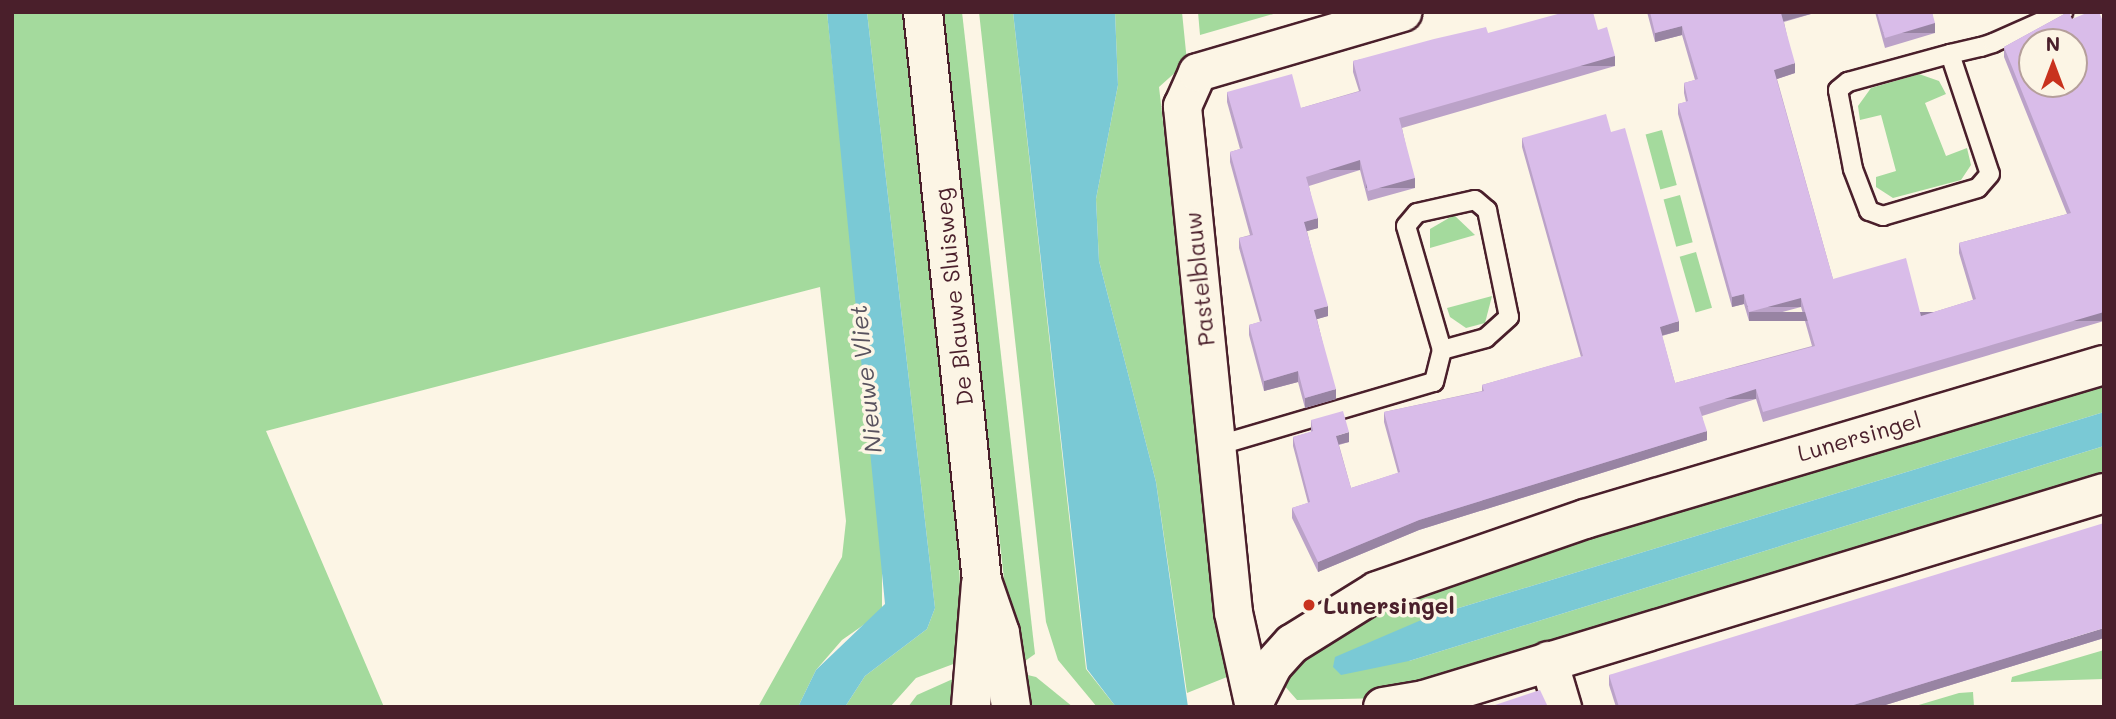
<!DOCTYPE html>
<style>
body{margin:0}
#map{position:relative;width:2116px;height:719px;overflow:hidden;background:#fcf5e5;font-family:Mali,sans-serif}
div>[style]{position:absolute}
.green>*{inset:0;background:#a4da9d;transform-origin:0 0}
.water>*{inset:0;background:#7ac9d5}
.roads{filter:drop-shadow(2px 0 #4a1f2b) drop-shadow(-2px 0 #4a1f2b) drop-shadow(0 2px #4a1f2b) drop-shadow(0 -2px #4a1f2b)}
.lane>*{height:18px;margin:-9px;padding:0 9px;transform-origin:9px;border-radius:9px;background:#fcf5e5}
.street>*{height:37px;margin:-18.5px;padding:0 18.5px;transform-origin:18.5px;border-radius:18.5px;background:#fcf5e5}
.secondary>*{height:38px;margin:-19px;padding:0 19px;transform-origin:19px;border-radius:19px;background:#fcf5e5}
.wall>*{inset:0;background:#bba2c8}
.shaded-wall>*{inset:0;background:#9884a3;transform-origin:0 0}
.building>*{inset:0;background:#d9bce9}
.dots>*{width:19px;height:19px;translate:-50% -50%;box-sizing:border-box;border:4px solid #fcf5e5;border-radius:50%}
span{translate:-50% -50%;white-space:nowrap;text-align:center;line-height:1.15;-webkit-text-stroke:7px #fcf5e5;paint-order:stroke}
.street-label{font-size:23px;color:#4a1f2b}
.poi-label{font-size:23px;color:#4a1f2b;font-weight:700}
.left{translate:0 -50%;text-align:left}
.water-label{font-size:24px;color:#58525e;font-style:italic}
.frame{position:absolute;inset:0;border:14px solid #4a1f2b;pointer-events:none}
.north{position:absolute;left:2018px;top:28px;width:70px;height:70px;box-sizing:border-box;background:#fcf5e5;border:2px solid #b59f9b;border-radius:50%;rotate:0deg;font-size:19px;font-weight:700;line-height:28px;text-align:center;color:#4a1f2b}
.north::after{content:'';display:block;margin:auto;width:24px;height:32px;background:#c8321e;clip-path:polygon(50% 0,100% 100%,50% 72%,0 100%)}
</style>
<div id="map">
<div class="green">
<i style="clip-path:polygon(12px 12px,827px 12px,882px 538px,882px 612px,842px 640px,816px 670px,798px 707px,758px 707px,842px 557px,846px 521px,820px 287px,266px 431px,384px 707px,12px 707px)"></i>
<i style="clip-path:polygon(867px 12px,903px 12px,955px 489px,964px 660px,916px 678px,890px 707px,845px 707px,865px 676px,927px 629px,935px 608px)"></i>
<i style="clip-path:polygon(939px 12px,962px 12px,1035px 654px,1025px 661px,1013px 657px)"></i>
<i style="clip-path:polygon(979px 12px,1013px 12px,1086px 669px,1116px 707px,1097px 707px,1058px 660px,1046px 622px)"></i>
<i style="clip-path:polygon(1115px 12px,1182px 12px,1187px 62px,1159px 87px,1227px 677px,1187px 693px,1156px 482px,1099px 261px,1096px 199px,1118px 85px)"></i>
<i style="clip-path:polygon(1198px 12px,1280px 12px,1200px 35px)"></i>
<i style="clip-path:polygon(1919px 74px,1939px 81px,1946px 94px,1925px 103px,1946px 156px,1967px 148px,1971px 165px,1961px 180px,1893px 198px,1876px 187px,1876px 177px,1896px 171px,1881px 115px,1860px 120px,1858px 106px,1871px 88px)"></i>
<i style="left:1662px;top:130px;width:57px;height:17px;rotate:75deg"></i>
<i style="left:1680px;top:195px;width:49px;height:17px;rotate:75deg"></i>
<i style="clip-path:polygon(1454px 215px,1475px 235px,1430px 248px,1430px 229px)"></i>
<i style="left:1696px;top:252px;width:58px;height:17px;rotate:74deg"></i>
<i style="clip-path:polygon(1492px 296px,1485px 323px,1466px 328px,1450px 317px,1447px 308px)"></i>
<i style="clip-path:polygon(2104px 376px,2104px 412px,1426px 618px,1409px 661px,2104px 446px,2104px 483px,1386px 698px,1297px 700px,1282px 683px,1290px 657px,1375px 605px)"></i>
<i style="clip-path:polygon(2104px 650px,2104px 679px,2011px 682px,2012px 677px)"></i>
<i style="clip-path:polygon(1015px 672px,1036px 677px,1073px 707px,1030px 707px)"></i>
<i style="clip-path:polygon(964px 674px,956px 707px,908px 707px,917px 695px)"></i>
<i style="clip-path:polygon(1973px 692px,1974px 707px,1912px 707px,1959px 693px)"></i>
</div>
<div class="water">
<i style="clip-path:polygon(827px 12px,867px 12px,935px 608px,927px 629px,865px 676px,845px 707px,798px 707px,816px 670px,885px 604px)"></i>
<i style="clip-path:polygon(1013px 12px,1115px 12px,1118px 85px,1096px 199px,1099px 261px,1156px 482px,1188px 707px,1116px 707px,1087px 669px)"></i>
<i style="clip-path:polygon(2104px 412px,2104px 446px,1409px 661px,1341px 675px,1333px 667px,1335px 657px,1426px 618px)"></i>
</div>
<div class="roads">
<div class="lane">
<i style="left:1950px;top:54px;width:126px;rotate:71.6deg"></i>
<i style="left:1990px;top:174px;width:18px;rotate:131deg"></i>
<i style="left:1978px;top:188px;width:99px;rotate:163.6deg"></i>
<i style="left:1883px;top:216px;width:15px;rotate:-160deg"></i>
<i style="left:1869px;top:211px;width:45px;rotate:-110.9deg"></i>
<i style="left:1853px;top:169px;width:80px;rotate:-100.8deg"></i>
<i style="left:1838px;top:90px;width:13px;rotate:-39deg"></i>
<i style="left:1848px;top:82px;width:106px;rotate:-15.4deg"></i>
<i style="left:1950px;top:54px;width:32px;rotate:-13deg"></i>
<i style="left:1981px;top:47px;width:13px;rotate:-18deg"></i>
<i style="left:1993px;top:43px;width:77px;rotate:-23.9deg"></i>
<i style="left:1216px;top:446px;width:227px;rotate:-16.4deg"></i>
<i style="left:1434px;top:382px;width:33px;rotate:-76deg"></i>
<i style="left:1442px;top:350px;width:129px;rotate:-106.2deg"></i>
<i style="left:1406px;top:226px;width:17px;rotate:-50deg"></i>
<i style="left:1417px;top:213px;width:59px;rotate:-12.6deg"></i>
<i style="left:1475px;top:200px;width:16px;rotate:40deg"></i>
<i style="left:1487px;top:210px;width:109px;rotate:78.4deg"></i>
<i style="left:1509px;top:317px;width:31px;rotate:138deg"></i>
<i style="left:1486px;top:338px;width:46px;rotate:164.7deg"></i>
</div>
<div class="street">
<i style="left:1548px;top:660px;width:49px;rotate:73.4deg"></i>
<i style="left:1254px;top:707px;width:97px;rotate:-102.5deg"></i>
<i style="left:1233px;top:612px;width:509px;rotate:-95.76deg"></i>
<i style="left:1182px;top:106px;width:37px;rotate:-66deg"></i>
<i style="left:1197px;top:72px;width:214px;rotate:-16.3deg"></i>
</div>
<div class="secondary">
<i style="left:923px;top:12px;width:572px;rotate:84.08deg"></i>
<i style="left:982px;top:581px;width:55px;rotate:70.9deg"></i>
<i style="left:1000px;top:633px;width:75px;rotate:81.5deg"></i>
<i style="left:1255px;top:700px;width:38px;rotate:-63deg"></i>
<i style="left:1272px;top:666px;width:30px;rotate:-48deg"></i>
<i style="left:1292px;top:644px;width:100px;rotate:-31.9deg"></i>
<i style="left:1377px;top:591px;width:220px;rotate:-19.1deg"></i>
<i style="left:1585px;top:519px;width:541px;rotate:-16.53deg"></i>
<i style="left:971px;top:707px;width:124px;rotate:-85.4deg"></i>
<i style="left:1383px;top:707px;width:42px;rotate:-9.7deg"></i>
<i style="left:1424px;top:700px;width:711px;rotate:-16.93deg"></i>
</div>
</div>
<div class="wall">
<i style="clip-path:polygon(1647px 12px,1818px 12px,1784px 22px,1795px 73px,1777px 79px,1833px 279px,1921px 316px,1973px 300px,1959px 253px,1959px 243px,2067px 214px,2004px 57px,2004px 47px,2068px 12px,2104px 321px,1763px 422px,1756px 399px,1702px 416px,1707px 440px,1419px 530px,1318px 572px,1292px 518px,1292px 508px,1308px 503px,1293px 446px,1293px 437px,1311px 432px,1311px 420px,1349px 442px,1339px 445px,1351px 488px,1398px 473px,1384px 422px,1384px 412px,1482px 391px,1482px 385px,1581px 357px,1522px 147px,1522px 138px,1611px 132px,1679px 331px,1662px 336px,1675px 383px,1812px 346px,1801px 307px,1749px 321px,1744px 304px,1732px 307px,1678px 114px,1678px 104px,1686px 102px,1684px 93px,1684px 83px,1695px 80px,1682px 35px,1655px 42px)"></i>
<i style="clip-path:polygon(1875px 12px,1932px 12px,1935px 33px,1885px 48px)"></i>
<i style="clip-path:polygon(1598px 30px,1615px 66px,1402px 128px,1415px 188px,1368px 201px,1360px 170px,1309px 186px,1318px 228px,1307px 231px,1328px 316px,1317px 319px,1336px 399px,1305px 408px,1298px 382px,1264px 391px,1249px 335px,1249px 325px,1260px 322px,1239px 248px,1239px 238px,1250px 235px,1230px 162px,1230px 152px,1240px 149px,1227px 102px,1227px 92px,1301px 108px,1359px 91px,1353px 72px,1353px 61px,1488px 33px)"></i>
<i style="clip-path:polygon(2104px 638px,1879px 707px,1616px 707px,1609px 685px,1609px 675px)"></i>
</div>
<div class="shaded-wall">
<i style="clip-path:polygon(1783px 12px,1818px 12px,1781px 22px,1781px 13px)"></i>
<i style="left:1935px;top:23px;width:10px;height:52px;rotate:90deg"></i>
<i style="clip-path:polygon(1682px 26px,1682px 35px,1655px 42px,1655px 33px)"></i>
<i style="left:1615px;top:56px;width:10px;height:225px;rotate:90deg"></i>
<i style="clip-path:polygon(1795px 63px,1795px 73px,1774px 80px,1774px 70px)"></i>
<i style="left:1360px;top:160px;width:10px;height:57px;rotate:90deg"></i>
<i style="left:1415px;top:178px;width:10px;height:49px;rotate:90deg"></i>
<i style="clip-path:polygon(1318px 218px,1318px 228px,1304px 232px,1304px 222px)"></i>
<i style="clip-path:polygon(1744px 294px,1744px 304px,1732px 307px,1732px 297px)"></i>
<i style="left:1801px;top:298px;width:9px;height:54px;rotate:90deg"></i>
<i style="clip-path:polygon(1328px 306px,1328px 316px,1314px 320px,1314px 310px)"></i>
<i style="left:2104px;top:312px;width:9px;height:355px;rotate:90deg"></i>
<i style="clip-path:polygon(1679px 321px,1679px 331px,1660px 336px,1660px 327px)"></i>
<i style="clip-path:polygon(1298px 371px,1298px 382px,1264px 391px,1264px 381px)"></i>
<i style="clip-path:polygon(1336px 389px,1336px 399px,1305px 408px,1305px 398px)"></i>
<i style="left:1756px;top:389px;width:10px;height:60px;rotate:90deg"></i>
<i style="clip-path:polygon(1707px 431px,1707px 440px,1419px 530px,1318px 572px,1318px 562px,1419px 520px)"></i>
<i style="clip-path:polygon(1349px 432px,1349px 442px,1336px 445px,1336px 436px)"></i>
<i style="clip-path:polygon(2104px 628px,2104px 638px,1879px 707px,1847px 707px)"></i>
</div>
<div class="building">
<i style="clip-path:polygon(1565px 12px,1593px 12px,1598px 30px,1607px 27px,1615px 56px,1399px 118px,1415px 178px,1368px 191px,1360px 160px,1306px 177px,1318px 218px,1304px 222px,1328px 306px,1314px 310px,1336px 389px,1305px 398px,1298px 371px,1264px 381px,1249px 325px,1262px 321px,1239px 238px,1253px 235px,1230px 152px,1243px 148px,1227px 92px,1292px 74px,1301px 108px,1361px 91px,1353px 61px,1434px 39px,1486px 27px,1488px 33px)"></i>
<i style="clip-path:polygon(evenodd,1650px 12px,1783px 12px,1781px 13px,1795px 63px,1774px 70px,1833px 279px,1906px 258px,1921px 316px,1976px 299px,1959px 243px,2071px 213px,2004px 47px,2068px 12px,2069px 12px,2072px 19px,2089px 12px,2099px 12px,2104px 24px,2104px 312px,1763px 412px,1756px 389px,1699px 407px,1707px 431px,1419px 520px,1318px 562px,1292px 508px,1310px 502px,1293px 437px,1313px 431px,1311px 420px,1343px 411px,1349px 432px,1336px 436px,1351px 488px,1400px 472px,1384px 412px,1484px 391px,1482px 385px,1583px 356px,1522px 138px,1606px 114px,1611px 132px,1625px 128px,1679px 321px,1660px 327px,1675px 383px,1815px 346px,1801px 298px,1749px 312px,1744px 294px,1732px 297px,1678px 104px,1688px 101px,1684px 83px,1698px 79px,1682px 26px,1655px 33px,1650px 12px,2032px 42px,2074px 42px,2074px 84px,2032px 84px,2032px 42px)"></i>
<i style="clip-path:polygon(1877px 12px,1932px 12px,1935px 23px,1885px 38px)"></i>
<i style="clip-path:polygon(2104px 523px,2104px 628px,1847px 707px,1619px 707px,1609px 675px)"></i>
<i style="clip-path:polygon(1540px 690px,1548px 707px,1489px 707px)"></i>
</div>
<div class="dots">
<i style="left:1309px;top:605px;background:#c8321e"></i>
</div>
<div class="street-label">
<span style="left:1199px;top:279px;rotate:-96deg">Pastelblauw</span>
<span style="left:953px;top:297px;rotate:-96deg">De Blauwe Sluisweg</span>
<span style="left:1859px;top:436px;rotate:-16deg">Lunersingel</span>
</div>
<div class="poi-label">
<span class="left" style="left:1323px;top:605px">Lunersingel</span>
</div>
<div class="water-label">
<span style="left:865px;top:379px;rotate:-96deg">Nieuwe Vliet</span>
</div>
<div class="frame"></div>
<div class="north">N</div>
</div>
